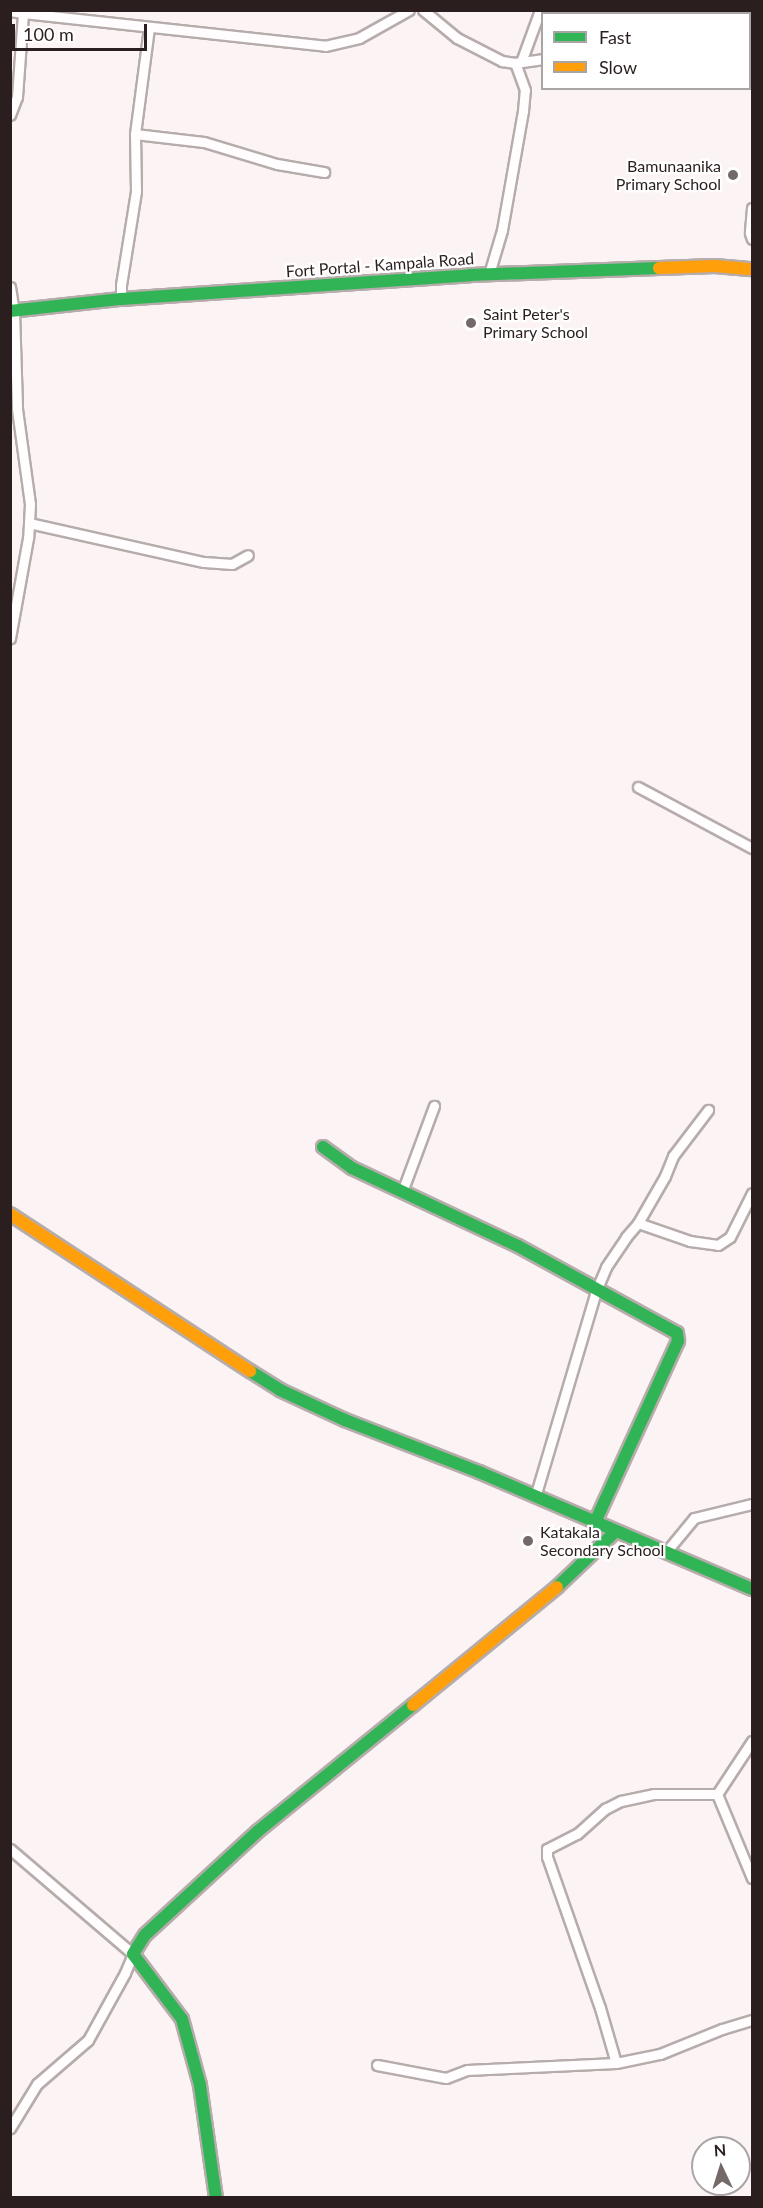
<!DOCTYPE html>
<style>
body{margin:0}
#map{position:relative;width:763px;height:2208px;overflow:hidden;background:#fcf4f4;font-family:Lato,sans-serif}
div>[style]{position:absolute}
.roads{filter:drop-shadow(2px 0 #b6acab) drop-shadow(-2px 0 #b6acab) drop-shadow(0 2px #b6acab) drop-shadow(0 -2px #b6acab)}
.street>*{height:9px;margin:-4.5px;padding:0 4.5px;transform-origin:4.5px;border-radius:4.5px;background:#fffdfd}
.fast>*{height:12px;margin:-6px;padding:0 6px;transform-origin:6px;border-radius:6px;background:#30b455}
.slow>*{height:12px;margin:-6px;padding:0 6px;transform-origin:6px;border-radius:6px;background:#ff9f0a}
.dots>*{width:16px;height:16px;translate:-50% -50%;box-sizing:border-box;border:3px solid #fff;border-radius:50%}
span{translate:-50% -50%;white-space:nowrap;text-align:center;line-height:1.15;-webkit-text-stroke:4.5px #fff;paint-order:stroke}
.poi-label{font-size:16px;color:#2b1e1e}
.right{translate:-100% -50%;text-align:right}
.left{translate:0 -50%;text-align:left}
.street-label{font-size:16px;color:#2b1e1e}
.frame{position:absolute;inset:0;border:12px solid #2b1e1e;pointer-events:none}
.legend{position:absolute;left:541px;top:12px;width:210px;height:78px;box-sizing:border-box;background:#fff;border:2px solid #aaa5a5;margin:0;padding:8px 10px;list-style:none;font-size:18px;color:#2b1e1e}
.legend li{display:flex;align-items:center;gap:12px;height:30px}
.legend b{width:30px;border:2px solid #aaa5a5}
.north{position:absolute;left:691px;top:2136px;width:60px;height:60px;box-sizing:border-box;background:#fff;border:2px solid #aaa5a5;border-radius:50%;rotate:356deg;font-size:16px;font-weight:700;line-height:24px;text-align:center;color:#2b1e1e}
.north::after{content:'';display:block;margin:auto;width:21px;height:27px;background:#746969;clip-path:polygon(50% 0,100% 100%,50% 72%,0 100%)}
.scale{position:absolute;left:12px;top:24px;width:135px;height:27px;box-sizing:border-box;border:3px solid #2b1e1e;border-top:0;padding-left:8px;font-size:18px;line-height:21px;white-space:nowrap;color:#2b1e1e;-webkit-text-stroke:4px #fff;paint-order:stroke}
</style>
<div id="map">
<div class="roads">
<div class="street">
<i style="left:423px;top:10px;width:44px;rotate:39.5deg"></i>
<i style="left:457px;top:38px;width:51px;rotate:27.1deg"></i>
<i style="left:502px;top:61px;width:13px;rotate:9deg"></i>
<i style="left:515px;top:63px;width:27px;rotate:-8deg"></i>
<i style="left:10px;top:11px;width:13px;rotate:9deg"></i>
<i style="left:23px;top:13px;width:3px;rotate:-90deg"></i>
<i style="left:750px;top:39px;width:3px;rotate:45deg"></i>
<i style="left:521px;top:62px;width:55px;rotate:-69.9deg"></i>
<i style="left:10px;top:115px;width:19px;rotate:-69deg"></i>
<i style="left:17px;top:97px;width:84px;rotate:-85.9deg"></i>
<i style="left:23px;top:13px;width:304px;rotate:6.2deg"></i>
<i style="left:325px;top:46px;width:35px;rotate:-13deg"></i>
<i style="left:359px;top:38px;width:57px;rotate:-29.2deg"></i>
<i style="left:135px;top:134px;width:69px;rotate:6.6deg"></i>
<i style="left:204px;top:142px;width:76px;rotate:16.8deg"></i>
<i style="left:277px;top:164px;width:48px;rotate:9.7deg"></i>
<i style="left:752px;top:208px;width:25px;rotate:95deg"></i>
<i style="left:750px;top:233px;width:6px;rotate:72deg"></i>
<i style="left:489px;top:274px;width:46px;rotate:-73.5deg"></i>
<i style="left:502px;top:230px;width:121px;rotate:-80deg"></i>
<i style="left:523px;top:111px;width:21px;rotate:-85deg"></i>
<i style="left:525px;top:90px;width:29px;rotate:-110deg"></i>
<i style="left:10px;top:287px;width:24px;rotate:81deg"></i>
<i style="left:14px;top:311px;width:98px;rotate:88.2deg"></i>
<i style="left:17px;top:409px;width:96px;rotate:82.2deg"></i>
<i style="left:30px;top:504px;width:34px;rotate:93deg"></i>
<i style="left:28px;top:538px;width:102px;rotate:100.2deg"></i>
<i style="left:121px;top:299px;width:14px;rotate:-90deg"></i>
<i style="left:121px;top:285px;width:95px;rotate:-80.9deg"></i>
<i style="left:136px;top:191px;width:57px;rotate:-91deg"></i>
<i style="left:135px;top:134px;width:107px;rotate:-82.5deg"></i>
<i style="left:29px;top:523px;width:179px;rotate:12.6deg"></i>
<i style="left:204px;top:562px;width:28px;rotate:4deg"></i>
<i style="left:232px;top:564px;width:18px;rotate:-29deg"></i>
<i style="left:638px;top:787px;width:129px;rotate:28.2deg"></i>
<i style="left:402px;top:1192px;width:92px;rotate:-69.6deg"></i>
<i style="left:638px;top:1223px;width:55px;rotate:19.1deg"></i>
<i style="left:690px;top:1241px;width:28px;rotate:8deg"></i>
<i style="left:718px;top:1245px;width:14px;rotate:-34deg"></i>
<i style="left:730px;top:1237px;width:49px;rotate:-63.4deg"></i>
<i style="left:535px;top:1497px;width:215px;rotate:-73.5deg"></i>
<i style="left:596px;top:1291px;width:26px;rotate:-67deg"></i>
<i style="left:606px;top:1267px;width:36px;rotate:-56deg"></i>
<i style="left:626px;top:1237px;width:18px;rotate:-49deg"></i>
<i style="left:638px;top:1223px;width:54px;rotate:-60.1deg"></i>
<i style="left:665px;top:1176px;width:22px;rotate:-68deg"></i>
<i style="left:673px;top:1156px;width:58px;rotate:-52.7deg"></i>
<i style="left:666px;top:1552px;width:44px;rotate:-50.5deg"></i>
<i style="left:694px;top:1518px;width:60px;rotate:-13.6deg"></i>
<i style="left:752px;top:1741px;width:64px;rotate:123.4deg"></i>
<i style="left:717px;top:1794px;width:91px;rotate:67.4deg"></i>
<i style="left:10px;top:1849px;width:162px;rotate:40.5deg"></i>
<i style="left:133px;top:1954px;width:21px;rotate:113deg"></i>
<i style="left:125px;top:1973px;width:77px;rotate:118.9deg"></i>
<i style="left:88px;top:2040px;width:67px;rotate:139.2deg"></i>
<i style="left:37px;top:2084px;width:52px;rotate:121.5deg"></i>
<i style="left:616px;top:2063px;width:57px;rotate:-106.2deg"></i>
<i style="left:600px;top:2008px;width:160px;rotate:-109.3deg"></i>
<i style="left:547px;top:1857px;width:8px;rotate:-90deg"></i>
<i style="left:547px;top:1849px;width:34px;rotate:-27deg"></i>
<i style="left:577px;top:1834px;width:38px;rotate:-42deg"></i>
<i style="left:605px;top:1809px;width:18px;rotate:-27deg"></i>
<i style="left:621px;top:1801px;width:34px;rotate:-12deg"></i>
<i style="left:654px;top:1794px;width:63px"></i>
<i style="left:377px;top:2065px;width:70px;rotate:10.7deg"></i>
<i style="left:446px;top:2078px;width:22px;rotate:-21deg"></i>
<i style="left:467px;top:2070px;width:149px;rotate:-2.7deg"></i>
<i style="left:616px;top:2063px;width:45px;rotate:-11.6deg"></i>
<i style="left:660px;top:2054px;width:67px;rotate:-22deg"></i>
<i style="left:722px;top:2029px;width:31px;rotate:-17deg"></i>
</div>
<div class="fast">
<i style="left:10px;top:311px;width:112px;rotate:-6.2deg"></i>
<i style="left:121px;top:299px;width:350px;rotate:-3.9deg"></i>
<i style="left:470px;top:275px;width:189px;rotate:-2.1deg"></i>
<i style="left:323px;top:1147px;width:36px;rotate:36deg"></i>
<i style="left:352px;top:1168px;width:183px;rotate:25.2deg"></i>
<i style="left:518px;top:1246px;width:181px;rotate:28.7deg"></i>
<i style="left:677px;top:1333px;width:8px;rotate:83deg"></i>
<i style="left:678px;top:1341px;width:199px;rotate:114.6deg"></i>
<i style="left:250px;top:1371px;width:36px;rotate:32deg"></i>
<i style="left:280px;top:1390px;width:72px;rotate:24.8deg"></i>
<i style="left:345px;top:1420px;width:144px;rotate:21.2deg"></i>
<i style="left:479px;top:1472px;width:297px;rotate:23.2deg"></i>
<i style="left:557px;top:1587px;width:81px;rotate:-43.5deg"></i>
<i style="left:216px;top:2198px;width:114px;rotate:-98.1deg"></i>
<i style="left:200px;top:2085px;width:68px;rotate:-105.3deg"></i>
<i style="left:182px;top:2019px;width:81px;rotate:-127deg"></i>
<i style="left:133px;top:1954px;width:22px;rotate:-58deg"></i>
<i style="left:145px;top:1935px;width:154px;rotate:-42.6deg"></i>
<i style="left:258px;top:1831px;width:200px;rotate:-39.1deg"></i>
</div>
<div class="slow">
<i style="left:659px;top:268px;width:56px;rotate:-2deg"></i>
<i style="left:715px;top:266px;width:37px;rotate:5deg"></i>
<i style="left:10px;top:1214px;width:287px;rotate:33.2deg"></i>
<i style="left:413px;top:1705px;width:186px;rotate:-39.3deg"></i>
</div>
</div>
<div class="dots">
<i style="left:733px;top:175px;background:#746969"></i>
<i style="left:471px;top:323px;background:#746969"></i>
<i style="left:528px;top:1541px;background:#746969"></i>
</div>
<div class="poi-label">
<span class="right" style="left:721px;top:175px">Bamunaanika<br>Primary School</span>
<span class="left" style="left:483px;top:323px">Saint Peter's<br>Primary School</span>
<span class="left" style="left:540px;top:1541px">Katakala<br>Secondary School</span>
</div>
<div class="street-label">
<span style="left:380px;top:265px;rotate:-4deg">Fort Portal - Kampala Road</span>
</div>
<div class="frame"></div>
<ul class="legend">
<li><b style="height:8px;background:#30b455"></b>Fast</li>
<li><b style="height:8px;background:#ff9f0a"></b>Slow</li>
</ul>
<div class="north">N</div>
<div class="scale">100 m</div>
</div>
